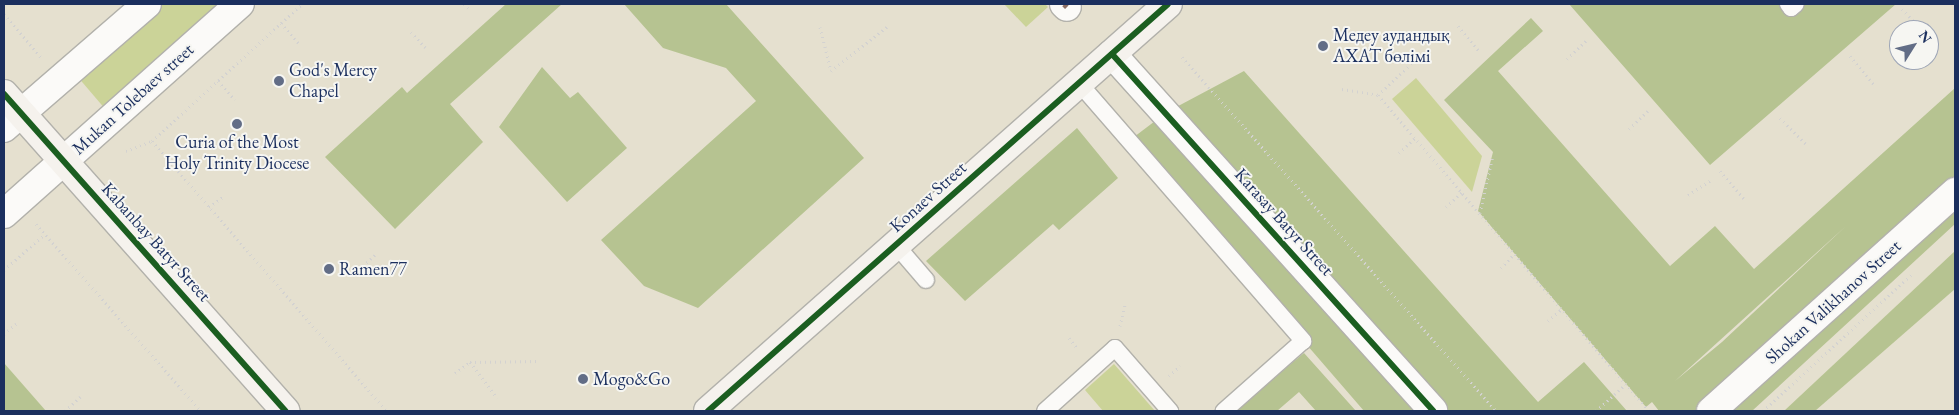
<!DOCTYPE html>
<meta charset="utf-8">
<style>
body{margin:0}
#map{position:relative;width:1959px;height:415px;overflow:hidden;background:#e5e0cf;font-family:"EB Garamond",serif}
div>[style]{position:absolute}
.green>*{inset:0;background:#cbd398}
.forest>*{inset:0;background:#b6c391}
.path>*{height:3px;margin-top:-1.5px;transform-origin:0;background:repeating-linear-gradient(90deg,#d3d2d1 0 1px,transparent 0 5px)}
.roads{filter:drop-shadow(1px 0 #b2b1ab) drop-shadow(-1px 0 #b2b1ab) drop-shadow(0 1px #b2b1ab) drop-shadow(0 -1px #b2b1ab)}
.lane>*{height:16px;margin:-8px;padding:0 8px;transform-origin:8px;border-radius:8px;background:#fbfaf8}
.street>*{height:28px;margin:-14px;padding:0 14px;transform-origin:14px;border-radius:14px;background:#fbfaf8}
.secondary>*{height:28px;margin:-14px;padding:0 14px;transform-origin:14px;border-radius:14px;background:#f5f2ed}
.quiet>*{height:5px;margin-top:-2.5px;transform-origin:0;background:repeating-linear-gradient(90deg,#8d6e63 0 10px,transparent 0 15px)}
.cycleway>*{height:6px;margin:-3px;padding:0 3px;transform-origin:3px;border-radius:3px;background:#1b5e20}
.dots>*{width:14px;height:14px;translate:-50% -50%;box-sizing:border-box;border:2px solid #f6f6f2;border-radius:50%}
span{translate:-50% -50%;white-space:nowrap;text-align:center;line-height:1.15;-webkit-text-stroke:4px #f6f6f2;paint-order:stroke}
.poi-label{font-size:18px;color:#1b2f5e}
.left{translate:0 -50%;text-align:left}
.street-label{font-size:18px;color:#1b2f5e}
.frame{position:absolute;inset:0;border:5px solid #1b2f5e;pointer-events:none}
.north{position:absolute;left:1889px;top:20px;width:50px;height:50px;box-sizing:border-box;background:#f6f6f2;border:1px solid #9ea6b7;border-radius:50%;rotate:54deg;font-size:14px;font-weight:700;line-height:20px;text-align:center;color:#1b2f5e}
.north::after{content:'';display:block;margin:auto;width:18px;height:22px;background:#626d86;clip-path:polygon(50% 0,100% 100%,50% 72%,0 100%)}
</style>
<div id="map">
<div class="green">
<i style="clip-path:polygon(147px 4px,240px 4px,112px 117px,71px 69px)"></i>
<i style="clip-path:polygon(1004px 4px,1045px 4px,1048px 7px,1026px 27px)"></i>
<i style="clip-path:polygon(1416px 78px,1482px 156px,1472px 192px,1392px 99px)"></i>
<i style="clip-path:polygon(1114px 364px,1155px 411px,1103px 411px,1085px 390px)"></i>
</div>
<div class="forest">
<i style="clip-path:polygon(506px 4px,562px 4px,450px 104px,483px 142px,395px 229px,325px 157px,402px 87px,407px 93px)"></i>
<i style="clip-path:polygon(624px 4px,726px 4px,864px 158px,698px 308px,644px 286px,601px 240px,756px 101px,726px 68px,663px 48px)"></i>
<i style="clip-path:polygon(1569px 4px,1779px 4px,1790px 17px,1805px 4px,1896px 4px,1710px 165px)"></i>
<i style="clip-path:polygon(evenodd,1531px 18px,1543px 31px,1498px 71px,1670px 266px,1715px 226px,1754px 269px,1955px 88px,1955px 224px,1752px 411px,1659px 411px,1652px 402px,1646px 407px,1478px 211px,1493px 152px,1444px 100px,1531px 18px,1846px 226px,1722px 342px,1675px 381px,1846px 226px)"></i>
<i style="clip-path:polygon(542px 67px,570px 98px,578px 92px,627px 148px,567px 202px,499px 127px)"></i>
<i style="clip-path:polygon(1244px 71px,1538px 402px,1584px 362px,1627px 411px,1364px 411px,1130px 140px,1167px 112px)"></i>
<i style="clip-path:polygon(1077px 128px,1118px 178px,1059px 230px,1053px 224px,965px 301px,926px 261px)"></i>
<i style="clip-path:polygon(1955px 251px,1955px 289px,1815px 411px,1784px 411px)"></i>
<i style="clip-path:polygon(1304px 353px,1356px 411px,1316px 411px,1299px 392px,1277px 411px,1234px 411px)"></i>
<i style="clip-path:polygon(4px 363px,46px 411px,4px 411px)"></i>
</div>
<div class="path">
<i style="left:464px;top:4px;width:6px;rotate:45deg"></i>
<i style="left:1902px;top:9px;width:29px;rotate:46deg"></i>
<i style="left:4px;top:14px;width:57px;rotate:49.3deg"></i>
<i style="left:281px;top:23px;width:28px;rotate:49deg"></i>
<i style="left:1458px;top:26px;width:34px;rotate:50deg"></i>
<i style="left:820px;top:27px;width:45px;rotate:76deg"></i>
<i style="left:831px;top:71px;width:73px;rotate:-38.3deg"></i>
<i style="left:411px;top:32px;width:21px;rotate:47deg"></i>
<i style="left:1850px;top:56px;width:38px;rotate:50deg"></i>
<i style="left:1182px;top:57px;width:473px;rotate:48.4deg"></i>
<i style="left:1567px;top:59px;width:28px;rotate:-44deg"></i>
<i style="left:218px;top:81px;width:25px;rotate:48deg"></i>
<i style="left:1342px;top:89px;width:36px;rotate:9deg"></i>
<i style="left:1378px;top:95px;width:416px;rotate:49.4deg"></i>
<i style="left:1378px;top:95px;width:47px;rotate:-43.3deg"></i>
<i style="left:1780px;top:118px;width:38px;rotate:45deg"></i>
<i style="left:1629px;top:129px;width:28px;rotate:-44deg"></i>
<i style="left:152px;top:141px;width:203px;rotate:-42.4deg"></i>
<i style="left:126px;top:151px;width:28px;rotate:-21deg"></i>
<i style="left:152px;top:141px;width:358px;rotate:49deg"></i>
<i style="left:1399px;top:153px;width:22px;rotate:-43deg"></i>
<i style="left:1720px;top:171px;width:38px;rotate:49deg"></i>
<i style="left:1688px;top:195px;width:27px;rotate:-33deg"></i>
<i style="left:209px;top:207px;width:17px;rotate:-36deg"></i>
<i style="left:1446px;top:207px;width:22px;rotate:-43deg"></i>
<i style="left:1480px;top:213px;width:59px;rotate:-77.4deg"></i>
<i style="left:36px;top:224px;width:249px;rotate:48.6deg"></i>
<i style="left:363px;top:266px;width:18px;rotate:-43deg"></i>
<i style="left:1501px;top:268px;width:19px;rotate:-47deg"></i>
<i style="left:4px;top:270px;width:55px;rotate:-41.3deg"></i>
<i style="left:1548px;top:321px;width:18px;rotate:-41deg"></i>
<i style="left:1120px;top:326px;width:22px;rotate:-77deg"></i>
<i style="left:4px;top:334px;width:16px;rotate:-40deg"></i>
<i style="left:1069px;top:338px;width:14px;rotate:51deg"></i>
<i style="left:470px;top:362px;width:70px;rotate:-0.8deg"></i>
<i style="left:455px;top:373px;width:19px;rotate:-36deg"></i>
<i style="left:470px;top:362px;width:45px;rotate:53.1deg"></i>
<i style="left:1169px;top:376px;width:15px;rotate:-42deg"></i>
<i style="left:65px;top:411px;width:21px;rotate:-43deg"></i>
<i style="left:1596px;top:411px;width:40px;rotate:-42deg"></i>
<i style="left:1763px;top:411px;width:205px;rotate:-42.6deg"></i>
</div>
<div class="roads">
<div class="lane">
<i style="left:1788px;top:4px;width:5px;rotate:53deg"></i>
<i style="left:1791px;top:8px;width:6px;rotate:-39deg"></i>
<i style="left:1079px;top:83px;width:342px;rotate:49deg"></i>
<i style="left:1303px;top:341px;width:106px;rotate:138.5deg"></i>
<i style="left:896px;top:245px;width:46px;rotate:49.4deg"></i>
<i style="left:1045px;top:411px;width:94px;rotate:-42deg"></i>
<i style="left:1115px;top:348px;width:84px;rotate:48.9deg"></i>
</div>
<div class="street">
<i style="left:1064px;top:4px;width:4px;rotate:45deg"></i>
<i style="left:1112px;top:54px;width:480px;rotate:48deg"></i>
<i style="left:4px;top:128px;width:189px;rotate:-40.9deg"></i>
<i style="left:4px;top:214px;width:316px;rotate:-41.7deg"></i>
<i style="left:1711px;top:411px;width:328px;rotate:-41.9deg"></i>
</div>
<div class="secondary">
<i style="left:4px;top:94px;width:424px;rotate:48.4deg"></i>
<i style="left:708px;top:411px;width:614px;rotate:-41.5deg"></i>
</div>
</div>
<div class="quiet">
<i style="left:1064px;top:4px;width:4px;rotate:45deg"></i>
</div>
<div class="cycleway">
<i style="left:1112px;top:54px;width:480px;rotate:48deg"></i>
<i style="left:4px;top:94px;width:424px;rotate:48.4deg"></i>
<i style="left:708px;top:411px;width:614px;rotate:-41.5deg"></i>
</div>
<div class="dots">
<i style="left:1323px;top:46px;background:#626d86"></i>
<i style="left:279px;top:81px;background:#626d86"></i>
<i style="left:237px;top:124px;background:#626d86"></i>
<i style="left:329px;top:269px;background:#626d86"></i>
<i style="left:583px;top:379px;background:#626d86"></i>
</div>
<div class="poi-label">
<span class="left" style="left:1333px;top:46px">Медеу аудандық<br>АХАТ бөлімі</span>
<span class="left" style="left:289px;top:81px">God's Mercy<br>Chapel</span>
<span style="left:237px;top:153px">Curia of the Most<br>Holy Trinity Diocese</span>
<span class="left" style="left:339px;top:269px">Ramen77</span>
<span class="left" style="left:593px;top:379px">Mogo&amp;Go</span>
</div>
<div class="street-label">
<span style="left:133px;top:99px;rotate:-42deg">Mukan Tolebaev street</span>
<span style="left:928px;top:197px;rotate:-42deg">Konaev Street</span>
<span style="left:1284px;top:222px;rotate:48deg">Karasay Batyr Street</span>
<span style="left:156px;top:242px;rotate:48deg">Kabanbay Batyr Street</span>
<span style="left:1833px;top:302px;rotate:-42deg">Shokan Valikhanov Street</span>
</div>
<div class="frame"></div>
<div class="north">N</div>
</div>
